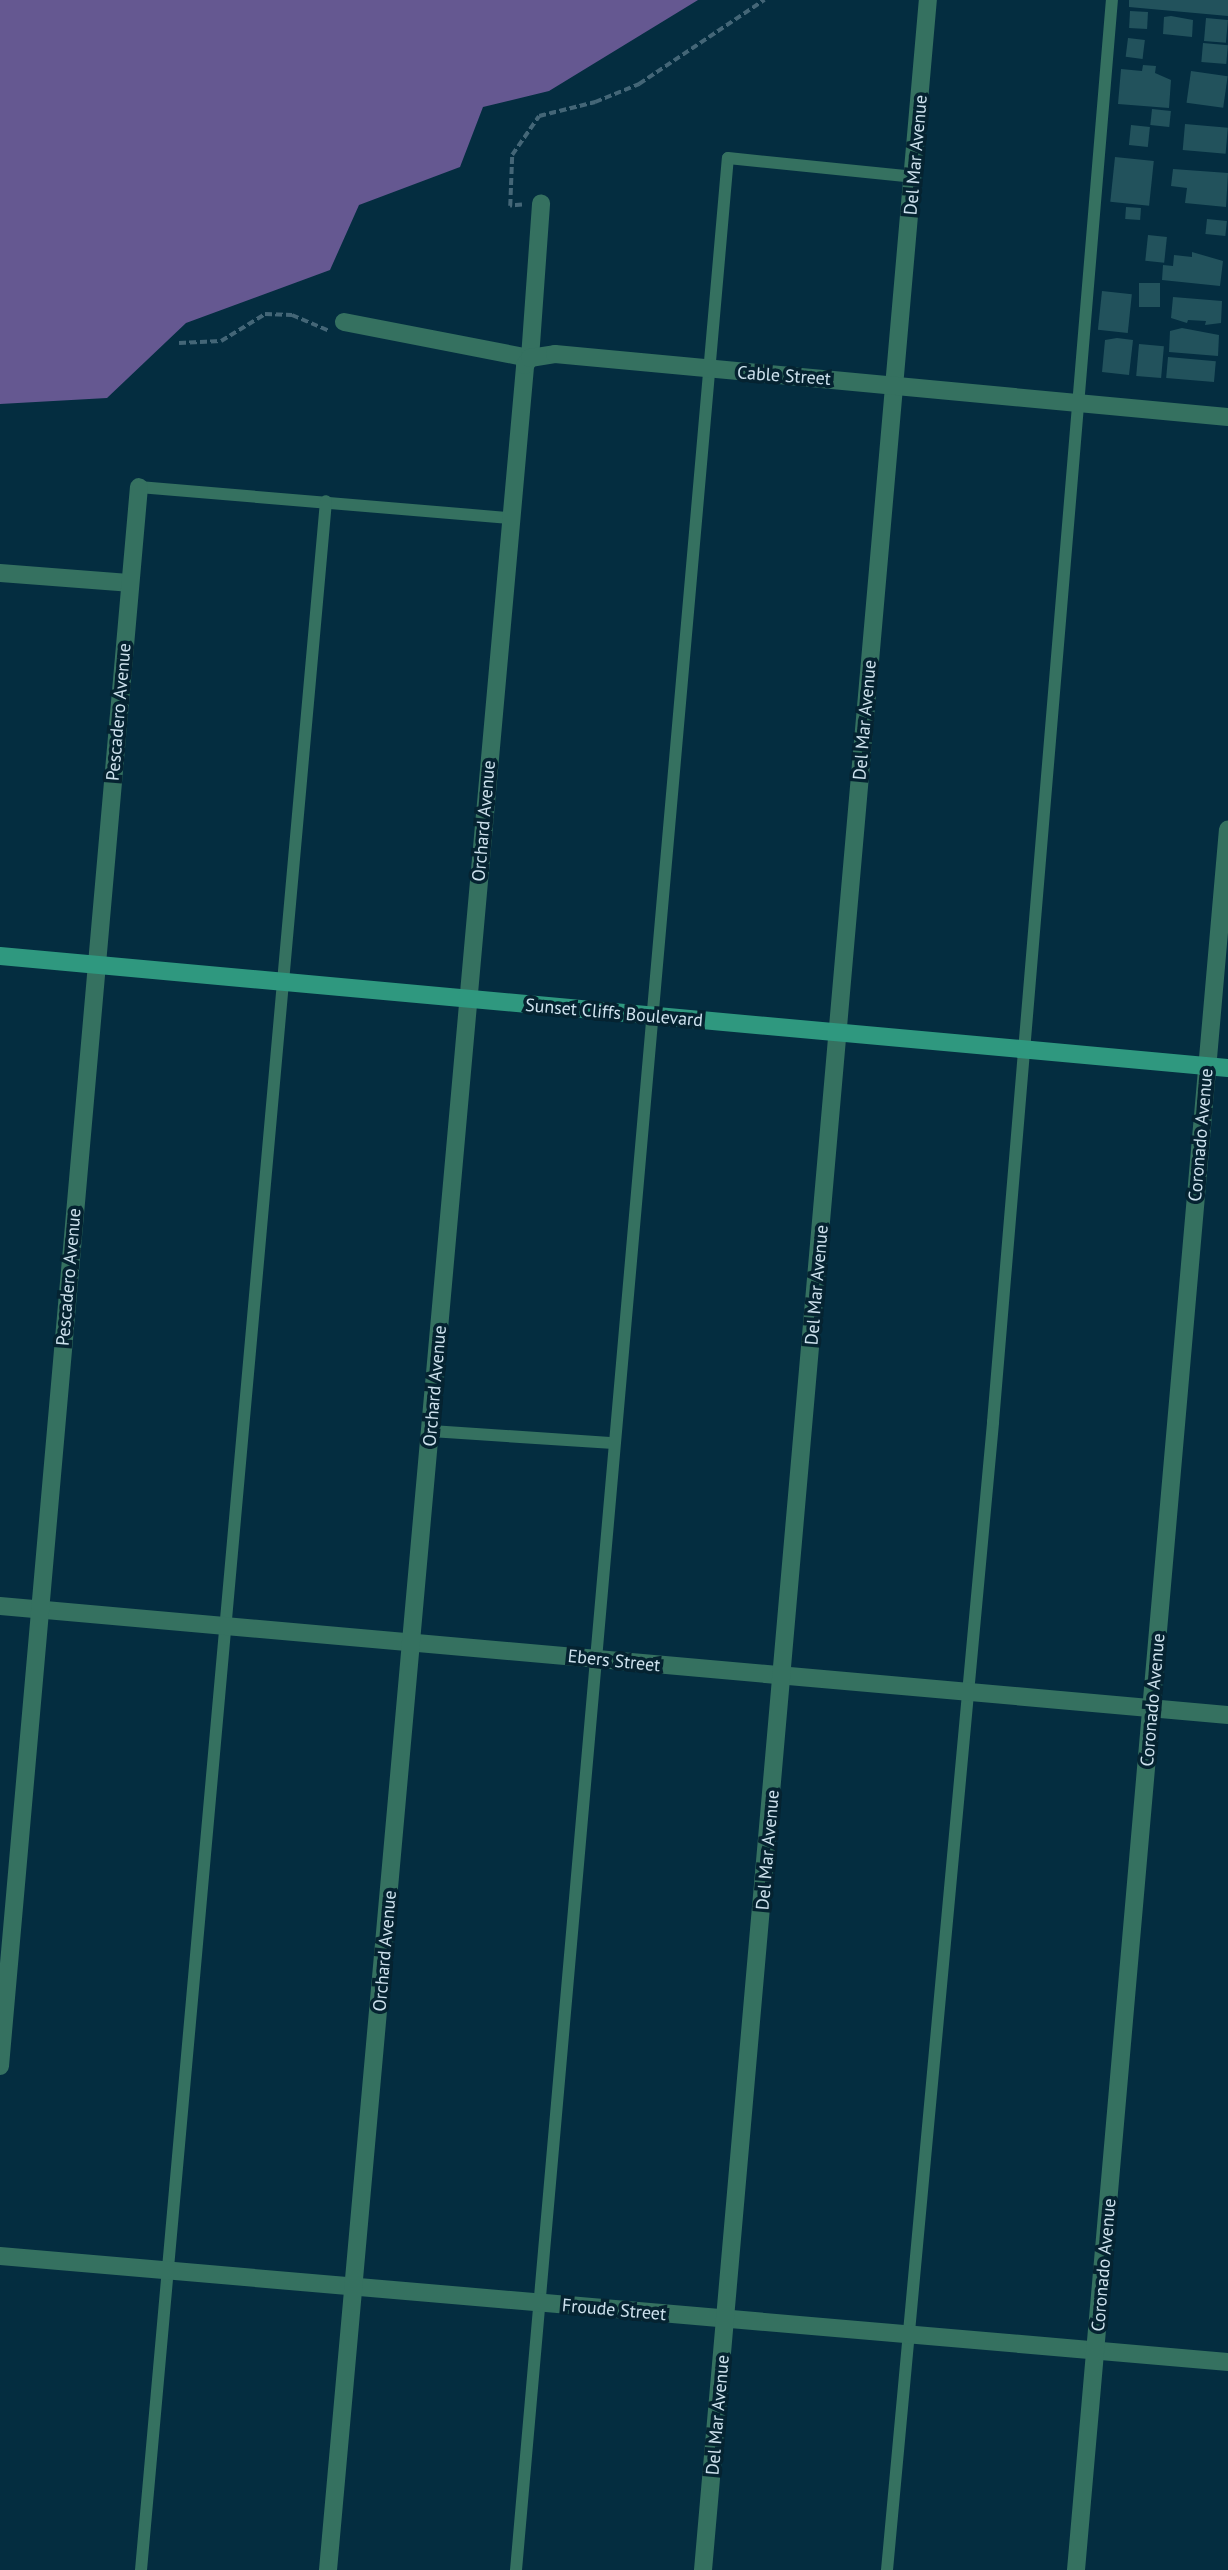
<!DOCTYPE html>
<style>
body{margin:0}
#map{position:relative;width:1228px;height:2570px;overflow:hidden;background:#042d40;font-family:"PT Sans",sans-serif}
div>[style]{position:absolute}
.water>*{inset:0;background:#655891}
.building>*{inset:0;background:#22525c;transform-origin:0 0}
.path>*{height:3.5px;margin-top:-1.75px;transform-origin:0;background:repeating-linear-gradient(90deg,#467 0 7px,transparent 0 10.5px)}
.service>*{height:12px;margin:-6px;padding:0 6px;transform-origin:6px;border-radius:6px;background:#357160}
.minor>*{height:18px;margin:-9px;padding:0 9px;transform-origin:9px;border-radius:9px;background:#357160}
.tertiary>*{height:18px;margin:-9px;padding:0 9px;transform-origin:9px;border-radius:9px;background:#357160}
.secondary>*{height:18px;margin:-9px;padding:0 9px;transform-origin:9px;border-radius:9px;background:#2f987f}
span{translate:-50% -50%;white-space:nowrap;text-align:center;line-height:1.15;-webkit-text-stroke:7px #052331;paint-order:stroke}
.street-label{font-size:18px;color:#cee2ee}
</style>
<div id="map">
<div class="water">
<i style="clip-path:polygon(0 0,698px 0,549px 91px,483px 107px,460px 167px,359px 205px,330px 270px,186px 323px,107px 398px,0 404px)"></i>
</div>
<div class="building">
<i style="clip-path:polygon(1129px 0,1228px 0,1228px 16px,1129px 7px)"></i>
<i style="left:1130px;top:11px;width:18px;height:17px;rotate:3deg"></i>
<i style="clip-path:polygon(1171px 16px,1193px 20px,1192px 37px,1163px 34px,1164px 17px)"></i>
<i style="left:1206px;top:18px;width:22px;height:23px;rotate:5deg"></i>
<i style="left:1128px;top:38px;width:17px;height:19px;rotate:7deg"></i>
<i style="left:1203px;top:43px;width:25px;height:19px;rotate:5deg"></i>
<i style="clip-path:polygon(1143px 65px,1156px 66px,1155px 73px,1171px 80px,1169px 108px,1118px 104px,1121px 69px,1142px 71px)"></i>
<i style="left:1191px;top:71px;width:37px;height:32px;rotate:8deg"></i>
<i style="left:1152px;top:109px;width:19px;height:16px;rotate:6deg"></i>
<i style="left:1185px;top:124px;width:43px;height:26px;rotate:5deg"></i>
<i style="left:1131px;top:125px;width:19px;height:20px;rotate:6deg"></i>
<i style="left:1115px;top:157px;width:39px;height:45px;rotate:6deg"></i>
<i style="clip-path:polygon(1173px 169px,1228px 173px,1226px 207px,1185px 203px,1187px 188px,1171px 186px)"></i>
<i style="left:1126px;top:207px;width:15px;height:12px;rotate:4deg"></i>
<i style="left:1207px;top:219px;width:20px;height:15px;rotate:6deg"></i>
<i style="left:1148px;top:235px;width:19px;height:26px;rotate:6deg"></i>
<i style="clip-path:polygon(1192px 252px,1223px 261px,1220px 286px,1162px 280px,1163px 265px,1173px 266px,1174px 255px,1192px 257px)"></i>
<i style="left:1139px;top:283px;width:21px;height:24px"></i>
<i style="left:1102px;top:291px;width:30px;height:39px;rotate:6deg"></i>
<i style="clip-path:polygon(1173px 297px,1222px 301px,1221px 323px,1205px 325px,1206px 321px,1188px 320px,1187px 323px,1171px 318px)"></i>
<i style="clip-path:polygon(1182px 328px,1219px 335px,1218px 356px,1169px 352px,1170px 331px)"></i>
<i style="clip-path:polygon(1117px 338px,1133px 340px,1129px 375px,1102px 372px,1105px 340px)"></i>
<i style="left:1139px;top:344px;width:25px;height:32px;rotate:5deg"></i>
<i style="left:1168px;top:357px;width:48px;height:21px;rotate:5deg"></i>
</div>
<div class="path">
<i style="left:522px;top:205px;width:12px;rotate:175deg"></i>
<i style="left:510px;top:206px;width:51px;rotate:-87.8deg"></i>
<i style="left:512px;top:155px;width:47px;rotate:-55.3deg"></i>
<i style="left:539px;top:116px;width:58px;rotate:-14deg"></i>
<i style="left:595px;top:102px;width:48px;rotate:-22.2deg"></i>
<i style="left:639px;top:84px;width:151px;rotate:-33.9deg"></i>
<i style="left:179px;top:343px;width:42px;rotate:-2.7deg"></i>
<i style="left:221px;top:341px;width:52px;rotate:-31.5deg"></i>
<i style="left:265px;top:314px;width:27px;rotate:2deg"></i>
<i style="left:292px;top:315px;width:39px;rotate:23deg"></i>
</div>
<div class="service">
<i style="left:139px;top:487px;width:372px;rotate:4.8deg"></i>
<i style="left:431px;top:1431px;width:183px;rotate:3.8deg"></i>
<i style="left:141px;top:2570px;width:2077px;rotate:-84.89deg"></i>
<i style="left:516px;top:2570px;width:2421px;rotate:-84.98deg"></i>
<i style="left:728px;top:158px;width:188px;rotate:5.8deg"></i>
<i style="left:887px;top:2570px;width:1153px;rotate:-84.72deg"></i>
<i style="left:993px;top:1422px;width:1427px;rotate:-85.22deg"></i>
</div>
<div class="minor">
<i style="left:344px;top:322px;width:189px;rotate:11deg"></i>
<i style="left:530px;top:358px;width:155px;rotate:-85.9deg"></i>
<i style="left:0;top:573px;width:129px;rotate:4.4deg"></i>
<i style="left:0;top:1606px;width:1233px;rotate:5.07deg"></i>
<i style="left:0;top:2066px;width:1585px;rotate:-84.97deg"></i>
<i style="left:0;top:2256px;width:1233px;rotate:4.93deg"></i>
<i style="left:703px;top:2570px;width:2580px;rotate:-85deg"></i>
<i style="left:1076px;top:2570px;width:1747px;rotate:-85.01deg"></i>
</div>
<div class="tertiary">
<i style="left:328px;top:2570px;width:2214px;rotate:-84.89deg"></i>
<i style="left:525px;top:365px;width:9px;rotate:-54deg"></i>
<i style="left:530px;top:358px;width:25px;rotate:-9deg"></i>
<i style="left:555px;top:354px;width:676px;rotate:5.35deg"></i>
</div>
<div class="secondary">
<i style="left:0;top:956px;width:1233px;rotate:5.21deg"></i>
</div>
<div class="street-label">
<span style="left:916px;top:155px;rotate:-85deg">Del Mar Avenue</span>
<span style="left:784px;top:376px;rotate:4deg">Cable Street</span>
<span style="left:119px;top:712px;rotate:-85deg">Pescadero Avenue</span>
<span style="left:865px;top:720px;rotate:-85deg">Del Mar Avenue</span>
<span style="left:484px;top:821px;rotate:-85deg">Orchard Avenue</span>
<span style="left:614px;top:1013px;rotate:5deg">Sunset Cliffs Boulevard</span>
<span style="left:1201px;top:1135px;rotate:-85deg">Coronado Avenue</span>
<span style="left:69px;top:1277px;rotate:-85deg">Pescadero Avenue</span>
<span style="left:817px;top:1285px;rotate:-85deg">Del Mar Avenue</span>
<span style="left:435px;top:1386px;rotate:-85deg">Orchard Avenue</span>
<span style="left:614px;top:1661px;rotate:6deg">Ebers Street</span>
<span style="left:1153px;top:1700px;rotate:-85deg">Coronado Avenue</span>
<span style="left:768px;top:1850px;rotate:-85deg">Del Mar Avenue</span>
<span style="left:385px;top:1951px;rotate:-85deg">Orchard Avenue</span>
<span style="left:1104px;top:2265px;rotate:-85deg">Coronado Avenue</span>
<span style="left:614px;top:2310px;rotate:5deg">Froude Street</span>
<span style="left:718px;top:2415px;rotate:-85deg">Del Mar Avenue</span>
</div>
</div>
